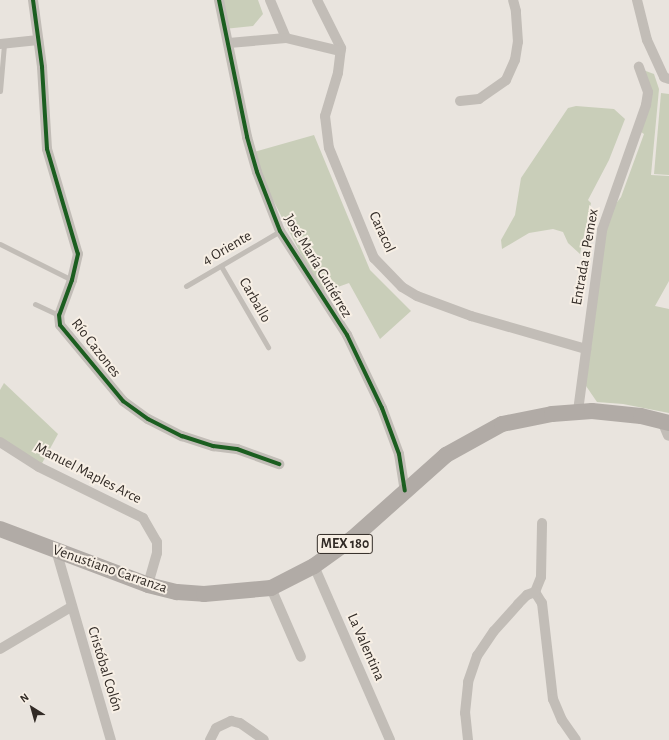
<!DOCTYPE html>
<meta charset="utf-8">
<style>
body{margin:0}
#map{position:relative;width:669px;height:740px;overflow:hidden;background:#e9e4de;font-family:"Alegreya Sans",sans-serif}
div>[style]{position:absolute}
.green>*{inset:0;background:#c9ceb9}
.service>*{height:5px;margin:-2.5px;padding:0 2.5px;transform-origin:2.5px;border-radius:2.5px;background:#c2bdb7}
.minor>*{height:10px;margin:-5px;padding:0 5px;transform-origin:5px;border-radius:5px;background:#c2bdb7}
.tertiary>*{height:12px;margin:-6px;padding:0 6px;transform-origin:6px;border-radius:6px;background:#c2bdb7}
.primary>*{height:16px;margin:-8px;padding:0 8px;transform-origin:8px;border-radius:8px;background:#b1aba6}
.cycleway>*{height:4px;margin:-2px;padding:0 2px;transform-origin:2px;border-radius:2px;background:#1b5e20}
span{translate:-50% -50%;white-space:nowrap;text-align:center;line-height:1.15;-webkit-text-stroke:4px #f7efe5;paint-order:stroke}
.shield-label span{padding:1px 3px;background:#f7efe5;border:1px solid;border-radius:3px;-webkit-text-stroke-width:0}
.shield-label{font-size:14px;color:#322b26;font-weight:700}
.street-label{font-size:15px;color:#322b26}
.north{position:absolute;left:12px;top:688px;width:40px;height:40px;-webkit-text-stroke:3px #f7efe5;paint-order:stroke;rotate:323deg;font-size:11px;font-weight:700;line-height:16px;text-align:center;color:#322b26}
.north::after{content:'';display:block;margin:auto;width:14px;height:18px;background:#322b26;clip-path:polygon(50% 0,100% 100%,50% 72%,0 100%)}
</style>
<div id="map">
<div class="green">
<i style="clip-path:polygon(219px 0,258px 0,263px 14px,253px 26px,224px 29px)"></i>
<i style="clip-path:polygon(643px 70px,654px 74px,659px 89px,651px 175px,669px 176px,669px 281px,655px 306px,669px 309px,669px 413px,623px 404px,597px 402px,584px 383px,608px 214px,621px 197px,644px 134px,638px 130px,647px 91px)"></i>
<i style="clip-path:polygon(661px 93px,669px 94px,669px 175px,654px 174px)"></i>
<i style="clip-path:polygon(576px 106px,614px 109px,625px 119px,609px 160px,588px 200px,591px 203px,580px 254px,568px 243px,563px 232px,553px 229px,529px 233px,502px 249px,501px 240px,515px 215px,521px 178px,568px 108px)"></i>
<i style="clip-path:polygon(314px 135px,370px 270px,411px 311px,380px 339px,349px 283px,321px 293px,259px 173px,254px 152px)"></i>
<i style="clip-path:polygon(4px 383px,58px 434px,40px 467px,0 442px,0 390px)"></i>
</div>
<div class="service">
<i style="left:0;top:91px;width:47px;rotate:-85.1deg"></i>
<i style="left:0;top:244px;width:80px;rotate:26.6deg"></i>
<i style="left:221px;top:266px;width:94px;rotate:59.9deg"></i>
<i style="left:186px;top:286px;width:109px;rotate:-30.3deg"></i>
<i style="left:35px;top:304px;width:26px;rotate:25deg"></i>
</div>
<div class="minor">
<i style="left:33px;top:0;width:68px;rotate:82.3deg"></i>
<i style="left:42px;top:67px;width:82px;rotate:86.5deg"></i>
<i style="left:47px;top:149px;width:109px;rotate:73.6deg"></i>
<i style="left:78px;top:254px;width:27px;rotate:103deg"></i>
<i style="left:72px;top:280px;width:37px;rotate:110deg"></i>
<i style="left:59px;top:315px;width:10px;rotate:84deg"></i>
<i style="left:60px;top:325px;width:99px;rotate:50.3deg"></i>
<i style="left:123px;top:401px;width:31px;rotate:36deg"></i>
<i style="left:148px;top:419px;width:38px;rotate:27deg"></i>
<i style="left:182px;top:436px;width:33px;rotate:18deg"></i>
<i style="left:213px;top:446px;width:24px;rotate:7deg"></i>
<i style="left:237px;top:449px;width:45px;rotate:19.7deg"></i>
<i style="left:219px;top:0;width:140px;rotate:78.4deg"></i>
<i style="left:247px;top:137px;width:36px;rotate:74deg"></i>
<i style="left:257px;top:172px;width:63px;rotate:68.7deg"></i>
<i style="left:280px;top:231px;width:124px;rotate:57.2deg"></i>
<i style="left:347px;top:335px;width:81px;rotate:64.4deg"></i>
<i style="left:382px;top:408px;width:49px;rotate:69.7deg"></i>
<i style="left:399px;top:454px;width:37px;rotate:81deg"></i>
<i style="left:270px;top:0;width:41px;rotate:67.2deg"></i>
<i style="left:317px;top:0;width:54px;rotate:63.4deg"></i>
<i style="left:341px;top:48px;width:25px;rotate:97deg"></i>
<i style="left:338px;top:73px;width:45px;rotate:106.8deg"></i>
<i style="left:325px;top:116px;width:32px;rotate:83deg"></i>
<i style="left:329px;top:148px;width:119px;rotate:67.8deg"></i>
<i style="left:374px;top:258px;width:40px;rotate:46deg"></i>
<i style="left:402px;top:287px;width:17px;rotate:31deg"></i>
<i style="left:417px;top:296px;width:58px;rotate:20.3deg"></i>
<i style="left:471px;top:316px;width:120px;rotate:16deg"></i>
<i style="left:637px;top:0;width:41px;rotate:76deg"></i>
<i style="left:647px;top:40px;width:41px;rotate:65.3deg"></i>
<i style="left:664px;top:77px;width:5px;rotate:22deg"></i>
<i style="left:229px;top:43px;width:57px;rotate:-5deg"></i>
<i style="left:286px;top:38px;width:56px;rotate:13.5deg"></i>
<i style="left:0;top:44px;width:36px;rotate:-6deg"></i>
<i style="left:460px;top:101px;width:19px;rotate:-6deg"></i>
<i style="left:479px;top:99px;width:33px;rotate:-35deg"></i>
<i style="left:506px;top:80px;width:22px;rotate:-66deg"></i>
<i style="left:515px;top:60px;width:18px;rotate:-81deg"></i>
<i style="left:518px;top:42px;width:31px;rotate:-94deg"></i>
<i style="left:516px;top:11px;width:11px;rotate:-105deg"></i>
<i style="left:578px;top:411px;width:183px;rotate:-82.4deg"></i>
<i style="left:602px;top:230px;width:133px;rotate:-70.6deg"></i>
<i style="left:646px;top:105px;width:13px;rotate:-81deg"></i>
<i style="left:648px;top:92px;width:27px;rotate:-110deg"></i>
<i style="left:0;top:442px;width:46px;rotate:32.7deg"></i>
<i style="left:39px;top:467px;width:116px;rotate:26.1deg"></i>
<i style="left:143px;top:518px;width:28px;rotate:60deg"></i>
<i style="left:157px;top:542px;width:11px;rotate:90deg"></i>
<i style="left:157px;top:553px;width:33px;rotate:106deg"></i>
<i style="left:56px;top:550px;width:198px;rotate:73.9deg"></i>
<i style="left:314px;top:566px;width:190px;rotate:66.4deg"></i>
<i style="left:271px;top:588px;width:75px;rotate:66.5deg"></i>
<i style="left:535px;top:592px;width:13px;rotate:58deg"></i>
<i style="left:542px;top:603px;width:97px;rotate:83.5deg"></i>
<i style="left:553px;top:699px;width:23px;rotate:67deg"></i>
<i style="left:562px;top:720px;width:24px;rotate:55deg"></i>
<i style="left:535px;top:592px;width:16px;rotate:-68deg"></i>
<i style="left:541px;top:577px;width:54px;rotate:-88.9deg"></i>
<i style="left:0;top:649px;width:82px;rotate:-30.6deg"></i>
<i style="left:210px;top:740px;width:13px;rotate:-63deg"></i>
<i style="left:216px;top:728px;width:17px;rotate:-25deg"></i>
<i style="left:231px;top:721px;width:9px;rotate:13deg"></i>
<i style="left:240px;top:723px;width:29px;rotate:35deg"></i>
<i style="left:468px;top:740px;width:27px;rotate:-96deg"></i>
<i style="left:465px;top:713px;width:31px;rotate:-84deg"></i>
<i style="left:468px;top:682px;width:28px;rotate:-71deg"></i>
<i style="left:477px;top:656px;width:30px;rotate:-56deg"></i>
<i style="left:494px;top:631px;width:36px;rotate:-48deg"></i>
<i style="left:518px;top:604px;width:13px;rotate:-45deg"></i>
<i style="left:527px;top:595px;width:9px;rotate:-21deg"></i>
</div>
<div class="tertiary">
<i style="left:663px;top:421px;width:15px;rotate:67deg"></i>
</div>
<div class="primary">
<i style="left:0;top:529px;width:158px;rotate:20.7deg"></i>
<i style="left:148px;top:585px;width:30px;rotate:14deg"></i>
<i style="left:177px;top:592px;width:27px;rotate:4deg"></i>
<i style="left:204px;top:594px;width:67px;rotate:-5.1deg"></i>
<i style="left:271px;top:588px;width:48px;rotate:-27.1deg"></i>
<i style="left:314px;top:566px;width:48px;rotate:-35.7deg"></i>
<i style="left:353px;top:538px;width:125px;rotate:-41.7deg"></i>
<i style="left:446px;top:455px;width:64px;rotate:-29deg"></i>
<i style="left:502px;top:424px;width:51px;rotate:-11.3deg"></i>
<i style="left:552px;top:414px;width:40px;rotate:-4.3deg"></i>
<i style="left:592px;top:411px;width:49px;rotate:5.8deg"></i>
<i style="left:641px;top:416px;width:29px;rotate:14deg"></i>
</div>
<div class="cycleway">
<i style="left:33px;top:0;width:68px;rotate:82.3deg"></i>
<i style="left:42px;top:67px;width:82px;rotate:86.5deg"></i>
<i style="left:47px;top:149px;width:109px;rotate:73.6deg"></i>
<i style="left:78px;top:254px;width:27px;rotate:103deg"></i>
<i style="left:72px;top:280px;width:37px;rotate:110deg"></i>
<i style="left:59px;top:315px;width:10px;rotate:84deg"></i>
<i style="left:60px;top:325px;width:99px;rotate:50.3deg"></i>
<i style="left:123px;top:401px;width:31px;rotate:36deg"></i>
<i style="left:148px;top:419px;width:38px;rotate:27deg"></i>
<i style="left:182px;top:436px;width:33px;rotate:18deg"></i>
<i style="left:213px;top:446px;width:24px;rotate:7deg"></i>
<i style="left:237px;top:449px;width:45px;rotate:19.7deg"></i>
<i style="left:219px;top:0;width:140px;rotate:78.4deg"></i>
<i style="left:247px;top:137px;width:36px;rotate:74deg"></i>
<i style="left:257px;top:172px;width:63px;rotate:68.7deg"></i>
<i style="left:280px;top:231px;width:124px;rotate:57.2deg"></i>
<i style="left:347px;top:335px;width:81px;rotate:64.4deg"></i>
<i style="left:382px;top:408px;width:49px;rotate:69.7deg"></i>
<i style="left:399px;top:454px;width:37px;rotate:81deg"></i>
</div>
<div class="shield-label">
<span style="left:345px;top:544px">MEX 180</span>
</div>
<div class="street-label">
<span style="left:382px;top:232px;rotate:65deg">Caracol</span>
<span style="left:227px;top:248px;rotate:-30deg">4 Oriente</span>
<span style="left:585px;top:257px;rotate:-80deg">Entrada a Pemex</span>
<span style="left:318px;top:266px;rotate:59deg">José María Gutiérrez</span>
<span style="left:255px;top:300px;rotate:60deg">Carballo</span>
<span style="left:96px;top:348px;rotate:52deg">Río Cazones</span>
<span style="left:88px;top:473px;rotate:27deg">Manuel Maples Arce</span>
<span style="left:110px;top:569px;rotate:19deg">Venustiano Carranza</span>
<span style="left:366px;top:647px;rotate:66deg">La Valentina</span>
<span style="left:105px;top:669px;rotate:73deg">Cristóbal Colón</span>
</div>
<div class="north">N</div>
</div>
